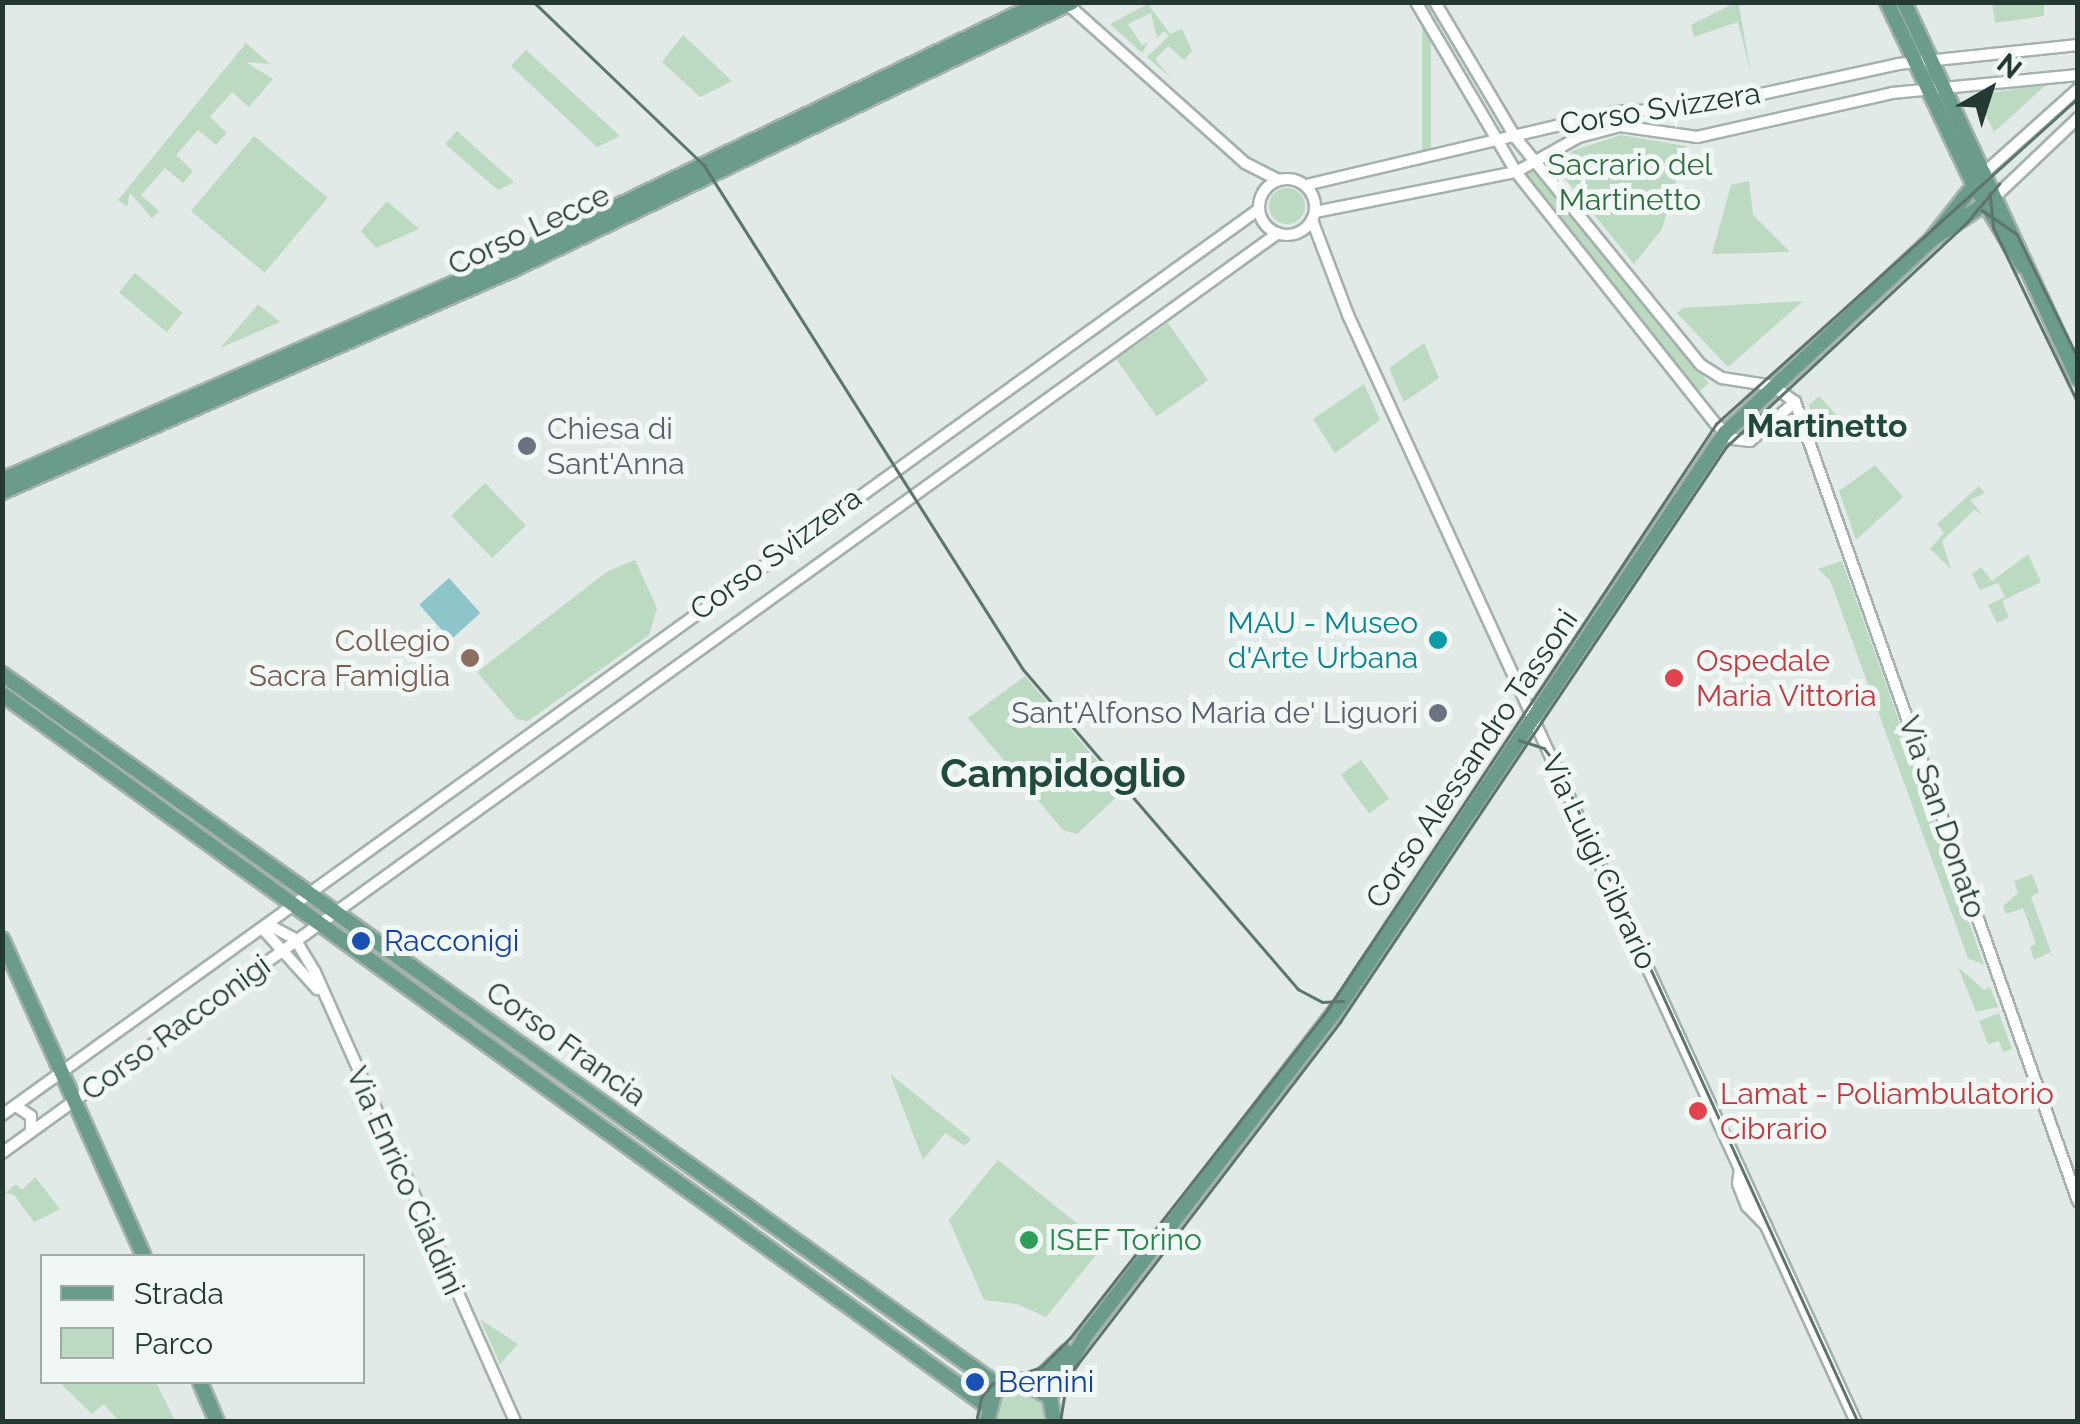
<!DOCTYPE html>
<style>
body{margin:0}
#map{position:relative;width:2080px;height:1424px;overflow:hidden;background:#e1eae6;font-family:Raleway,sans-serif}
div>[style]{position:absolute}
.green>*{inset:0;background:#bcd9c2;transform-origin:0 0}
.round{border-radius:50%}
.water>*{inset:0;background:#8ec5ca;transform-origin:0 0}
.roads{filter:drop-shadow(2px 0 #a4b1ac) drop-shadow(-2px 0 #a4b1ac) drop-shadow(0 2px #a4b1ac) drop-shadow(0 -2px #a4b1ac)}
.minor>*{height:10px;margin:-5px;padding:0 5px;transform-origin:5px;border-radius:5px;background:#fff}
.minor>.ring{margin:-5px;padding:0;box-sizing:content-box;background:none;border:10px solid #fff;border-radius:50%}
.major>*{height:14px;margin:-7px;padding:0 7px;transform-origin:7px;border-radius:7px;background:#6a9b8b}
.tram>*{height:2.5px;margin:-1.25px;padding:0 1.25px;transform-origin:1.25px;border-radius:1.25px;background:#5e756d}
.dots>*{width:28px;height:28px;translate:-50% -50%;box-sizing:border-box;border:5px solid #f1f7f4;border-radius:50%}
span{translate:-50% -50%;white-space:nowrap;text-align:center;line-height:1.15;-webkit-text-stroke:10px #f1f7f4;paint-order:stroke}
.street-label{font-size:30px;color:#233932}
.park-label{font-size:30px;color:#326c44}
.worship-label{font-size:30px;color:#5b616d}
.left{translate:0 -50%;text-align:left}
.right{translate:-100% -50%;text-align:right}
.culture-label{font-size:30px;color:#0d838f}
.education-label{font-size:30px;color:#785e54}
.health-label{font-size:30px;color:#be3a42}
.transit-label{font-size:30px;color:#164399}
.leisure-label{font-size:30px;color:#27864d}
.neighbourhood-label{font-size:32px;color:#21493c;font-weight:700}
.district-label{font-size:40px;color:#21493c;font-weight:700}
.frame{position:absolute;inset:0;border:5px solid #233932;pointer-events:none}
.legend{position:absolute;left:40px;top:1254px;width:325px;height:130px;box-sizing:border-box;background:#f1f7f4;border:2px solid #9faba6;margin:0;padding:12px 18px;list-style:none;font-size:30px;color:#233932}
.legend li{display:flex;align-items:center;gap:20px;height:50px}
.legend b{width:50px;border:2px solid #9faba6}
.north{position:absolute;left:1940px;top:40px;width:100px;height:100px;-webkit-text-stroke:8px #f1f7f4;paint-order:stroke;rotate:39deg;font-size:28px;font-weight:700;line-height:40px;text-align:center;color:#233932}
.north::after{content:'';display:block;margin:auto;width:35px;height:45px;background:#233932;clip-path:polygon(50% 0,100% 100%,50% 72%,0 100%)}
</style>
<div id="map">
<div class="green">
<i style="clip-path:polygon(1737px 2px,1745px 3px,1739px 6px,1751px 74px,1738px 22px,1694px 37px,1691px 25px)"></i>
<i style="left:1422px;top:3px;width:9px;height:154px"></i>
<i style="clip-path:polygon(1992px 3px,2044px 3px,2044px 16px,1995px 23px)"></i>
<i style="clip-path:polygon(1148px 4px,1170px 34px,1182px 29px,1192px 51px,1184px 60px,1168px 46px,1155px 59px,1171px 78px,1147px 57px,1169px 36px,1164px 31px,1157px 38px,1151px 13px,1128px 24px,1142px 45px,1148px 43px,1142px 53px,1110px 24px)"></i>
<i style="clip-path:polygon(683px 35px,732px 81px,700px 97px,662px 62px)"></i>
<i style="clip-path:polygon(246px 43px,270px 64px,246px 62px,273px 79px,249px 107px,232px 92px,210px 117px,227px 133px,216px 145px,198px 130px,176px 155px,193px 171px,183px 183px,165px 168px,141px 195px,159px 211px,152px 218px,130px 193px,127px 207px,118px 200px)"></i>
<i style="clip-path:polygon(526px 50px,620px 136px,597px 147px,511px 66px)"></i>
<i style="clip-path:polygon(2047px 84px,1994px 132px,1976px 95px,1977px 95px)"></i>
<i style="clip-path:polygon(457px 131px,514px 182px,498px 190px,445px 144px)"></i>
<i style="clip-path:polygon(1621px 135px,1686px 146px,1662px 229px,1634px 264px,1559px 171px,1572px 151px)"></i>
<i style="left:254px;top:136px;width:96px;height:98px;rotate:40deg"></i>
<i style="clip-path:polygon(1532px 167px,1709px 383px,1699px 392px,1534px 188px,1526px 176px)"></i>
<i style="clip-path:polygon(1749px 181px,1753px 215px,1790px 252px,1712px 254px,1731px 185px)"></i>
<i class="round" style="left:1269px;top:188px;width:36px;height:36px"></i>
<i style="clip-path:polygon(387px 201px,419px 229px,376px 248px,361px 231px)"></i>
<i style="left:135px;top:273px;width:62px;height:25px;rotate:40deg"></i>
<i style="clip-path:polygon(1803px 301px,1728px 367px,1677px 313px,1683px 308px)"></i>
<i style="clip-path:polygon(258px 304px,280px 322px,220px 348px,256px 307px)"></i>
<i style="left:1168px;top:323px;width:70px;height:63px;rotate:55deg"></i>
<i style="clip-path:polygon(1424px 343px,1439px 378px,1404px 402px,1389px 368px)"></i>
<i style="clip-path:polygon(1364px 384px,1380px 420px,1335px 453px,1313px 419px)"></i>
<i style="clip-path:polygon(1819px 396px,1844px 423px,1819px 434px,1809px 405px)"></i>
<i style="clip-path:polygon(1875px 465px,1903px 497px,1856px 540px,1839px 491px)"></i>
<i style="left:485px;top:483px;width:59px;height:47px;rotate:46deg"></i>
<i style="clip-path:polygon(1979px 486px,1985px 493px,1970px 500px,1983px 515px,1974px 510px,1942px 541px,1951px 569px,1930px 549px,1944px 533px,1937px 524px)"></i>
<i style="clip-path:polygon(2028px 554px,2041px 582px,2002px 601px,2009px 617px,1997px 623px,1988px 605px,2005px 597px,1998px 583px,1980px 590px,1972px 574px,1981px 567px,1992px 581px)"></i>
<i style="clip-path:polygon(635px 560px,657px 608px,649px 635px,528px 721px,517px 719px,477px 672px,608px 571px)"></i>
<i style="clip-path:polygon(1842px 561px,1886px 684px,1984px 965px,1968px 958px,1830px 580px,1818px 569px)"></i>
<i style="clip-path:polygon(1025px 676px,1123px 791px,1077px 834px,1063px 830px,968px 718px)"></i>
<i style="left:1361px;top:760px;width:48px;height:25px;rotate:54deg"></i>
<i style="clip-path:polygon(2032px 874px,2039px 892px,2031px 897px,2051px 952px,2034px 960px,2030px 947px,2036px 944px,2023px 908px,2006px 914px,2003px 906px,2018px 893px,2014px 881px)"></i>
<i style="clip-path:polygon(1958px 967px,1984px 990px,1990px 987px,1998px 1007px,1976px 1012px)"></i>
<i style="clip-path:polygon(1999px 1013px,2012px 1049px,2003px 1052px,1999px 1041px,1988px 1044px,1979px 1021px)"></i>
<i style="clip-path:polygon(890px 1074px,971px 1139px,965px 1146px,945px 1133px,923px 1160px)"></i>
<i style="clip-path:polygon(998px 1160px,1104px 1245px,1046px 1317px,1017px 1304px,984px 1300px,949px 1220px)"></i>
<i style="clip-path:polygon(35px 1177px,60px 1209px,34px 1222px,14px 1195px,5px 1193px,16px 1184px,22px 1190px)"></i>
<i style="clip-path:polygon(480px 1319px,518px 1344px,500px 1364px)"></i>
<i style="clip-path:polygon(59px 1382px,156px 1382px,175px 1421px,119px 1421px,104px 1404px,92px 1414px)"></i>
<i style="clip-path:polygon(1024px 1391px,1043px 1404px,1044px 1422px,997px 1421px,1002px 1399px)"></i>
</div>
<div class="water">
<i style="left:449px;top:578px;width:47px;height:40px;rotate:48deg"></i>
</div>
<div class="roads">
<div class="minor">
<i style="left:1065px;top:2px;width:241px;rotate:41.8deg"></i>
<i style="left:1245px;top:163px;width:37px;rotate:27deg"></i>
<i style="left:1416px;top:2px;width:197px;rotate:59.5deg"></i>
<i style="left:1516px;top:172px;width:322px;rotate:51.6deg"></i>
<i style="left:1716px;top:424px;width:23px;rotate:41deg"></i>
<i style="left:1733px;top:439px;width:17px;rotate:7deg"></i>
<i style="left:1750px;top:441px;width:60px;rotate:-40.9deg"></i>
<i style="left:1435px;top:2px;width:157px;rotate:59.3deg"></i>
<i style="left:1515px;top:137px;width:294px;rotate:50.8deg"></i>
<i style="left:1701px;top:365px;width:25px;rotate:32deg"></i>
<i style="left:1722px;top:378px;width:52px;rotate:8.9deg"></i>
<i style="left:1773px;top:386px;width:27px;rotate:36deg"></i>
<i style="left:1795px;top:402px;width:848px;rotate:70.5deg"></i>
<i style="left:1984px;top:173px;width:126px;rotate:-41.8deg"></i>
<i class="ring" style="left:1259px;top:179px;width:46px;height:46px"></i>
<i style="left:1306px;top:185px;width:317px;rotate:-13.3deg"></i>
<i style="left:1614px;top:112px;width:83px;rotate:-2.8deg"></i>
<i style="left:1697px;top:108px;width:206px;rotate:-12.3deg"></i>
<i style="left:1898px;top:64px;width:181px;rotate:-6deg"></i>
<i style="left:1996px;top:196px;width:113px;rotate:-43.6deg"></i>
<i style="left:1315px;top:212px;width:205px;rotate:-11.3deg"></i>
<i style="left:1516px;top:172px;width:72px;rotate:-29.1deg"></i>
<i style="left:1579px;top:137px;width:42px;rotate:-15deg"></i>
<i style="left:1620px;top:126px;width:78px;rotate:8.1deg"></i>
<i style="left:1697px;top:137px;width:200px;rotate:-12.7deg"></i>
<i style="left:1892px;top:93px;width:187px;rotate:-5.5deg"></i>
<i style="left:1312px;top:220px;width:102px;rotate:69.2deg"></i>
<i style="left:1348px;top:315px;width:1218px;rotate:65.35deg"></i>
<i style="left:269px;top:925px;width:30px;rotate:28deg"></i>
<i style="left:295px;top:939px;width:39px;rotate:59deg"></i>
<i style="left:315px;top:972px;width:492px;rotate:66deg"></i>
<i style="left:263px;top:929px;width:81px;rotate:48deg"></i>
<i style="left:16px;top:1106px;width:18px;rotate:34deg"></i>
<i style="left:31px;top:1116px;width:16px;rotate:90deg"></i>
<i style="left:2px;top:1115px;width:1549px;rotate:-35.78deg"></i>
<i style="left:2px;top:1153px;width:1573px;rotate:-35.79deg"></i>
<i style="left:1740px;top:1169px;width:15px;rotate:98deg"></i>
<i style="left:1738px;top:1184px;width:24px;rotate:68deg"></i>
<i style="left:1747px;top:1206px;width:28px;rotate:46deg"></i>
</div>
<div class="major">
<i style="left:1887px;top:2px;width:200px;rotate:64.6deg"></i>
<i style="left:1973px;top:183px;width:97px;rotate:58.9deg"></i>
<i style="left:1904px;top:2px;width:415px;rotate:65.2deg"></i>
<i style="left:1931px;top:240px;width:73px;rotate:-33.9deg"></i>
<i style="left:2px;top:480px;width:533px;rotate:-23.54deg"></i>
<i style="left:491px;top:267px;width:611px;rotate:-25.68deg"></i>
<i style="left:2px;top:492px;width:556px;rotate:-23.52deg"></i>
<i style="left:512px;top:270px;width:621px;rotate:-25.57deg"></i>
<i style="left:2px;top:674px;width:1227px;rotate:35.54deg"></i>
<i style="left:2px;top:694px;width:1215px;rotate:35.86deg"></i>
<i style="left:2px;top:939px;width:347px;rotate:65.9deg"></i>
<i style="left:200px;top:1382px;width:43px;rotate:67deg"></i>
<i style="left:1034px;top:1384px;width:46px;rotate:-44.1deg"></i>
<i style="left:1050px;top:1397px;width:72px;rotate:-59.9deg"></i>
<i style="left:1086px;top:1335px;width:421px;rotate:-52.4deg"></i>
<i style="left:1343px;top:1001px;width:685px;rotate:-56.08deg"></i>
<i style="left:1725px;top:433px;width:282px;rotate:-43.1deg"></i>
<i style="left:1931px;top:240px;width:85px;rotate:-51.7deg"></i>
<i style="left:987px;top:1422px;width:32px;rotate:-76deg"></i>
<i style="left:995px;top:1391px;width:27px;rotate:-24deg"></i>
<i style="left:1020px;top:1380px;width:34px;rotate:30deg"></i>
<i style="left:1050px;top:1397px;width:25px;rotate:81deg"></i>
</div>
</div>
<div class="tram">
<i style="left:534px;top:2px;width:236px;rotate:43.8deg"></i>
<i style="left:704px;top:165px;width:596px;rotate:57.67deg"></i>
<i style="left:1023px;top:669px;width:422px;rotate:49.3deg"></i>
<i style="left:1298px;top:989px;width:27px;rotate:28deg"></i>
<i style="left:1322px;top:1002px;width:21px;rotate:-3deg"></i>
<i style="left:1990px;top:193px;width:36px;rotate:84deg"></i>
<i style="left:1994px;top:229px;width:193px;rotate:64.2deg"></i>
<i style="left:1982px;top:210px;width:42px;rotate:34.4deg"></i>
<i style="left:2017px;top:234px;width:138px;rotate:63.8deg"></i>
<i style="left:1519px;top:740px;width:26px;rotate:18deg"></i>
<i style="left:1544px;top:748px;width:23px;rotate:52deg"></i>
<i style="left:1558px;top:766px;width:721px;rotate:65.42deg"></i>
<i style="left:976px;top:1422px;width:25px;rotate:-78deg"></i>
<i style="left:981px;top:1398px;width:18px;rotate:-52deg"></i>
<i style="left:992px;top:1384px;width:52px;rotate:-19.1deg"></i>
<i style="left:1041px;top:1367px;width:41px;rotate:-45deg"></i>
<i style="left:1070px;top:1338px;width:417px;rotate:-51.9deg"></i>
<i style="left:1327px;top:1010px;width:703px;rotate:-56.42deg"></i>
<i style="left:1716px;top:424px;width:487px;rotate:-42deg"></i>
<i style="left:1060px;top:1422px;width:45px;rotate:-81deg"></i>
<i style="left:1067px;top:1378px;width:449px;rotate:-52.5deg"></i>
<i style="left:1340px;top:1022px;width:693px;rotate:-56.13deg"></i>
<i style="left:1726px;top:447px;width:330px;rotate:-43deg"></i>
<i style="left:1967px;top:222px;width:50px;rotate:-49.9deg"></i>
</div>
<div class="dots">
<i style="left:527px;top:446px;background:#6b7280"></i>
<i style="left:1438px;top:640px;background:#0f9aa8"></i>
<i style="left:470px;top:658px;background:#8d6e63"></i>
<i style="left:1674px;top:678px;background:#e0444e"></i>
<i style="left:1438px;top:713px;background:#6b7280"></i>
<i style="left:361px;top:941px;background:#1a4fb4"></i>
<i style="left:1698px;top:1111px;background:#e0444e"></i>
<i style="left:1029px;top:1240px;background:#2e9e5b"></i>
<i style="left:975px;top:1382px;background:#1a4fb4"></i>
</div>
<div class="street-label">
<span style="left:1660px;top:109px;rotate:-9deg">Corso Svizzera</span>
<span style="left:529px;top:230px;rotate:-25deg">Corso Lecce</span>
<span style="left:776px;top:554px;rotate:-36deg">Corso Svizzera</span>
<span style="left:1472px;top:759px;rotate:-56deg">Corso Alessandro Tassoni</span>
<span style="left:1942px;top:817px;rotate:71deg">Via San Donato</span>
<span style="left:1599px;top:862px;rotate:65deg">Via Luigi Cibrario</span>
<span style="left:176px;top:1028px;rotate:-36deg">Corso Racconigi</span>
<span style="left:566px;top:1044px;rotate:36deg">Corso Francia</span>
<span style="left:405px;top:1181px;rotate:66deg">Via Enrico Cialdini</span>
</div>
<div class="park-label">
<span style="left:1630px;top:182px">Sacrario del<br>Martinetto</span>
</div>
<div class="worship-label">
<span class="left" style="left:547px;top:446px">Chiesa di<br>Sant'Anna</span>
<span class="right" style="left:1418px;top:713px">Sant'Alfonso Maria de' Liguori</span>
</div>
<div class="culture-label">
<span class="right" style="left:1418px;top:640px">MAU - Museo<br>d'Arte Urbana</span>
</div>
<div class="education-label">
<span class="right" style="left:450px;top:658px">Collegio<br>Sacra Famiglia</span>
</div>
<div class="health-label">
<span class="left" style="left:1696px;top:678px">Ospedale<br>Maria Vittoria</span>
<span class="left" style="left:1720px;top:1111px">Lamat - Poliambulatorio<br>Cibrario</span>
</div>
<div class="transit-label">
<span class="left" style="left:384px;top:941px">Racconigi</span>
<span class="left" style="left:998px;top:1382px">Bernini</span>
</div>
<div class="leisure-label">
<span class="left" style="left:1049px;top:1240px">ISEF Torino</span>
</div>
<div class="neighbourhood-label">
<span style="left:1827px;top:426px">Martinetto</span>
</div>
<div class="district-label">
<span style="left:1063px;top:773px">Campidoglio</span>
</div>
<div class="frame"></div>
<ul class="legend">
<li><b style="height:12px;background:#6a9b8b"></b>Strada</li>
<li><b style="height:28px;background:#bcd9c2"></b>Parco</li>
</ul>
<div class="north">N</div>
</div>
